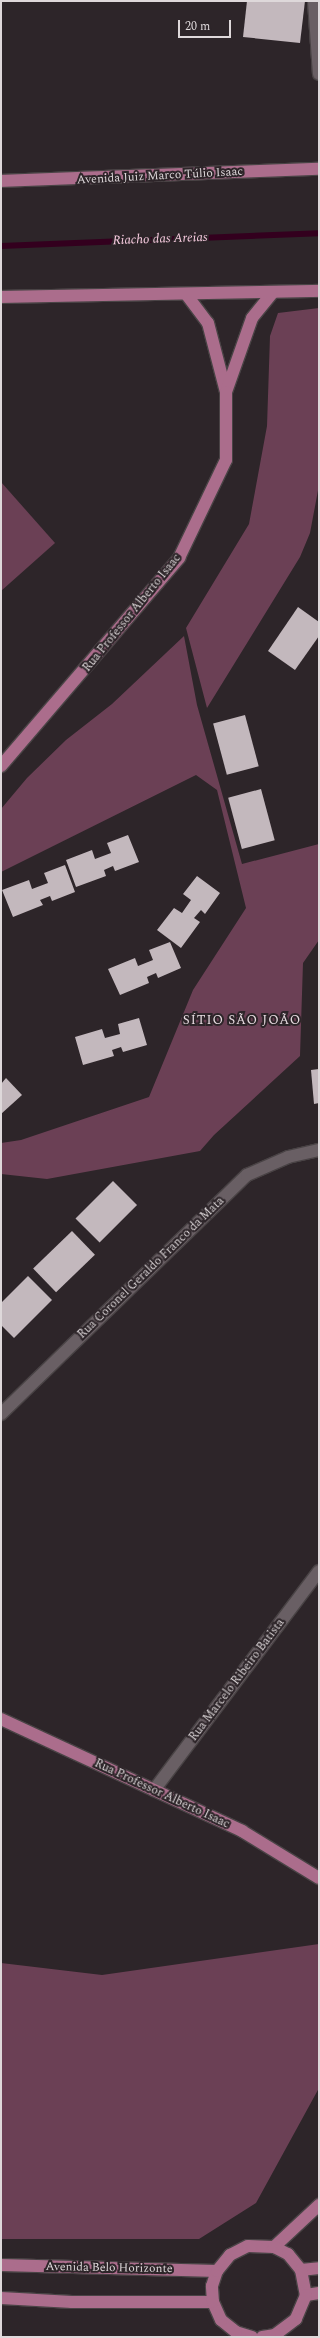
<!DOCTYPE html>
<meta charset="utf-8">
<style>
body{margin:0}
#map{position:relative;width:320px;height:2338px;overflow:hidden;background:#2d2529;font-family:Spectral,serif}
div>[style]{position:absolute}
.green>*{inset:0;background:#6b4055}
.stream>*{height:5.5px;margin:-2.75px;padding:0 2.75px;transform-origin:2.75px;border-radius:2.75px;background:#33001e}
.building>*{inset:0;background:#c3b8bd;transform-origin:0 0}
.roads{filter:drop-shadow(1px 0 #494345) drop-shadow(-1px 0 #494345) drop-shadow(0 1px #494345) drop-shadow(0 -1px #494345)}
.minor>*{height:12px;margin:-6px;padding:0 6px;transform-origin:6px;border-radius:6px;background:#695f64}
.major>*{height:12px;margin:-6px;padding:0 6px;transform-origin:6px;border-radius:6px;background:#ab6d8c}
span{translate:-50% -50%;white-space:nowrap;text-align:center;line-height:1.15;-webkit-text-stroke:4px #2d2529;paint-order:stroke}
.street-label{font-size:12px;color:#ded8da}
.water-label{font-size:13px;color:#f9cde1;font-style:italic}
.neighbourhood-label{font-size:13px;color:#e8dce1;letter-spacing:1px}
.frame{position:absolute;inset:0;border:2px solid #ded8da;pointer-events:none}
.scale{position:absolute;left:178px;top:20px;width:53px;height:18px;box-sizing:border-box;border:2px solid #ded8da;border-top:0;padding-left:5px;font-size:12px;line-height:14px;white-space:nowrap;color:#ded8da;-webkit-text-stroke:3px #2d2529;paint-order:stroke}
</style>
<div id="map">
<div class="green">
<i style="clip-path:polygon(319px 308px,319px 485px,310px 533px,300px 557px,207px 708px,186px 628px,249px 524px,267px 426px,270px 336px,278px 313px)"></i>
<i style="clip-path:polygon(1px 482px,55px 543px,1px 591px)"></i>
<i style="clip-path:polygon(184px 636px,197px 705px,242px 864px,319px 844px,319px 940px,303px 963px,300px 1056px,214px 1135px,200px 1151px,47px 1179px,1px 1174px,1px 1143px,21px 1140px,149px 1097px,193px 990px,246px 908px,217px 790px,196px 775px,1px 872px,1px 809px,27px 778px,66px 740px,112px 704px)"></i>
<i style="clip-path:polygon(319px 1944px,319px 2088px,256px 2203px,199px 2239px,1px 2239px,1px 1963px,102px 1975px)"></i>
</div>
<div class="stream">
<i style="left:1px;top:246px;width:318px;rotate:-2.3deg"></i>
</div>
<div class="building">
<i style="clip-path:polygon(247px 1px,305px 1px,300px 43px,243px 37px)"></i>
<i style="clip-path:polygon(298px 607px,319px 622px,319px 636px,295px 670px,268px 651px)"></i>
<i style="left:245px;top:715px;width:53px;height:33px;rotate:75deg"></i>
<i style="left:261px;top:789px;width:53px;height:34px;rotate:75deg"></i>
<i style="clip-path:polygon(128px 835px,139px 862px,115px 871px,113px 866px,104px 870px,106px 876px,76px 887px,66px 860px,92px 850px,95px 859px,111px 853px,107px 843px)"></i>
<i style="clip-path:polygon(65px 865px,75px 892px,52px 901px,50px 896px,40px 900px,43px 905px,13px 917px,2px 890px,29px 880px,32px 889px,48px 883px,44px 873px)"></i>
<i style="clip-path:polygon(197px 876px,220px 893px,205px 914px,201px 910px,194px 918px,200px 922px,181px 948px,157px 930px,174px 908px,182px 913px,191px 900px,183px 894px)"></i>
<i style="clip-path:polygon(170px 942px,181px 968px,158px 978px,156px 973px,147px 977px,149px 983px,120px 995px,108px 969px,135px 958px,138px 966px,153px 960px,149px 950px)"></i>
<i style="clip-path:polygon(139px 1018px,147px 1045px,123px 1052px,121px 1047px,112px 1050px,114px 1056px,83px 1065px,75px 1037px,102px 1029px,105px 1038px,120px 1034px,118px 1024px)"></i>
<i style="clip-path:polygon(319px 1069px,319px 1103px,314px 1104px,311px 1070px)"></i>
<i style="clip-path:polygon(6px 1078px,22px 1095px,1px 1114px,1px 1084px)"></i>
<i style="left:113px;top:1181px;width:34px;height:53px;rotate:45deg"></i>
<i style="left:72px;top:1231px;width:33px;height:54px;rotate:46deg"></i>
<i style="clip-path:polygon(28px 1276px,52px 1300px,14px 1338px,1px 1325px,1px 1303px)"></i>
</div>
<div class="roads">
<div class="minor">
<i style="left:314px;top:1px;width:73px;rotate:86.1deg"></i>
<i style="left:1px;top:1414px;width:343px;rotate:-44.2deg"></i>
<i style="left:247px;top:1175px;width:45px;rotate:-23.7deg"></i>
<i style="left:288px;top:1157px;width:32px;rotate:-13deg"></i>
<i style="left:154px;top:1790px;width:274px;rotate:-53deg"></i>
</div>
<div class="major">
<i style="left:1px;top:181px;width:318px;rotate:-2.2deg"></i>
<i style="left:186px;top:294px;width:36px;rotate:53deg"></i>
<i style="left:208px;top:323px;width:71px;rotate:75.4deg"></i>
<i style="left:226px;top:392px;width:78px;rotate:-70.6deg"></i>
<i style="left:252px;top:318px;width:33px;rotate:-51deg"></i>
<i style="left:1px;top:297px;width:318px;rotate:-1.1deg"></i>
<i style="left:1px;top:766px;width:274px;rotate:-49.4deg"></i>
<i style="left:179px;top:558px;width:109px;rotate:-64.4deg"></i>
<i style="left:226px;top:460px;width:68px;rotate:-90deg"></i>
<i style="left:1px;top:1719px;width:266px;rotate:24.9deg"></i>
<i style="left:242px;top:1831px;width:90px;rotate:31.4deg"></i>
<i style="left:274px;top:2247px;width:62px;rotate:-43deg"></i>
<i style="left:1px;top:2265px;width:216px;rotate:1.6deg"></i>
<i style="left:301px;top:2270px;width:18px;rotate:-6deg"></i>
<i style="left:306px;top:2295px;width:13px;rotate:-9deg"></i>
<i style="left:1px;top:2298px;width:71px;rotate:3.2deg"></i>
<i style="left:72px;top:2302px;width:141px"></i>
<i style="left:252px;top:2337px;width:17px;rotate:-163deg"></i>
<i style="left:236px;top:2332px;width:19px;rotate:-141deg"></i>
<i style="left:221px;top:2320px;width:20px;rotate:-114deg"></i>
<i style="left:213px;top:2302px;width:16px;rotate:-94deg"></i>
<i style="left:212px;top:2286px;width:16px;rotate:-72deg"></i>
<i style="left:217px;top:2271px;width:21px;rotate:-51deg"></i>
<i style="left:230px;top:2255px;width:20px;rotate:-27deg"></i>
<i style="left:248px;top:2246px;width:26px;rotate:2deg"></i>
<i style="left:274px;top:2247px;width:16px;rotate:27deg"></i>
<i style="left:288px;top:2254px;width:21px;rotate:51deg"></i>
<i style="left:301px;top:2270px;width:25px;rotate:79deg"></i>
<i style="left:306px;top:2295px;width:26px;rotate:113deg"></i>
<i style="left:296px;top:2319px;width:26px;rotate:143deg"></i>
<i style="left:275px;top:2335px;width:13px;rotate:171deg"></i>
</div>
</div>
<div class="street-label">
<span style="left:160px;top:176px;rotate:-3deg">Avenida Juiz Marco Túlio Isaac</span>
<span style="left:132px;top:613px;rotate:-51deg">Rua Professor Alberto Isaac</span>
<span style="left:151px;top:1268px;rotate:-44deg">Rua Coronel Geraldo Franco da Mata</span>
<span style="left:237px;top:1680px;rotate:-53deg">Rua Marcelo Ribeiro Batista</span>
<span style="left:162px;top:1794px;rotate:25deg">Rua Professor Alberto Isaac</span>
<span style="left:109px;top:2268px;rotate:1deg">Avenida Belo Horizonte</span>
</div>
<div class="water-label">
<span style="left:160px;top:239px;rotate:-2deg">Riacho das Areias</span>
</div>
<div class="neighbourhood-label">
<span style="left:242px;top:1020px">SÍTIO SÃO JOÃO</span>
</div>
<div class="frame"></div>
<div class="scale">20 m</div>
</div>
